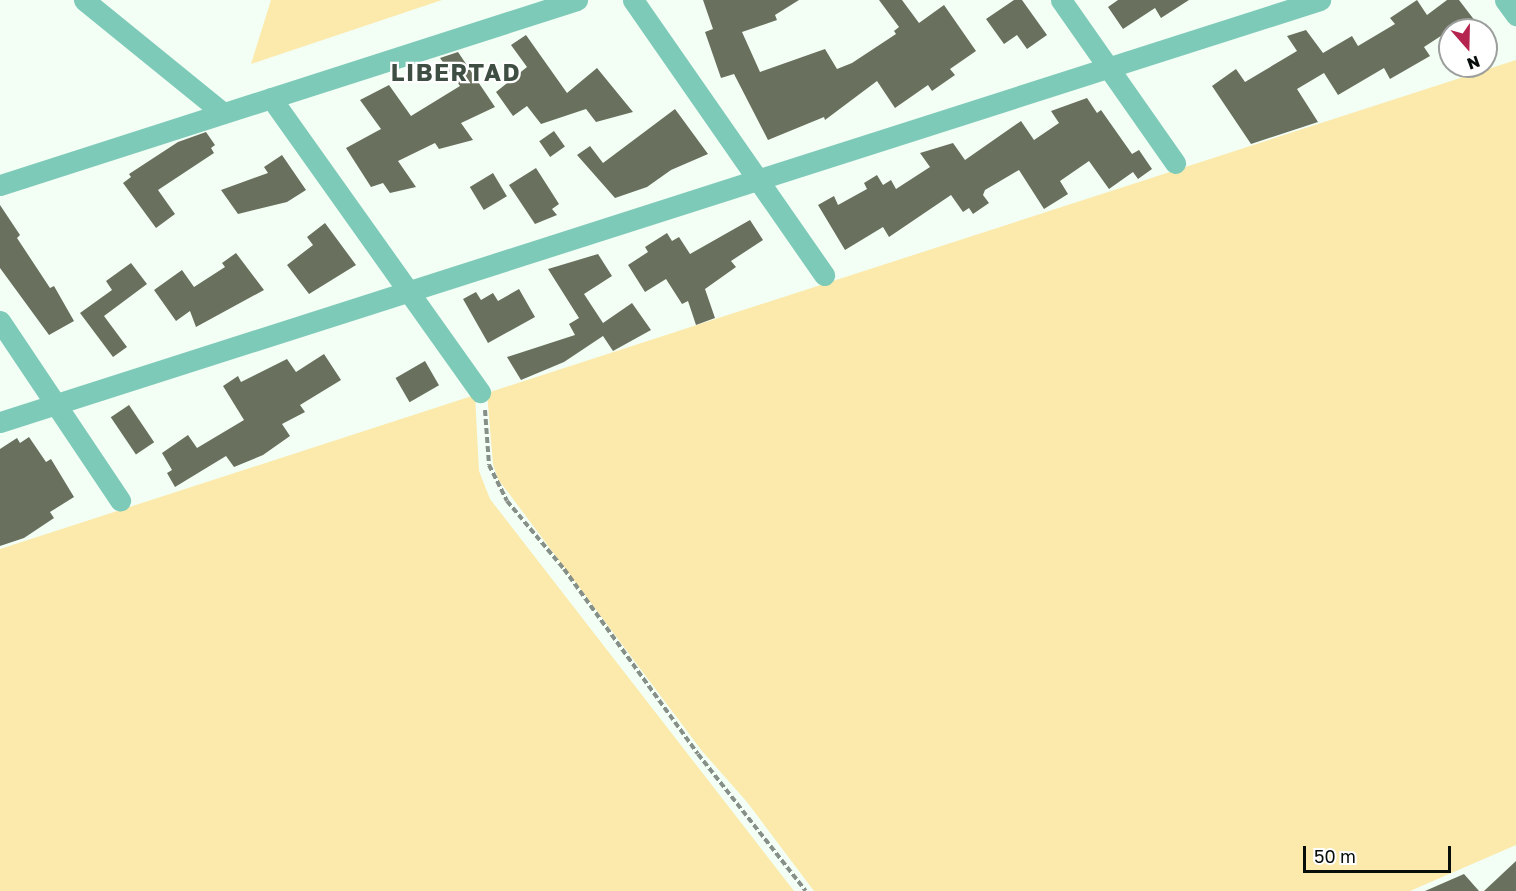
<!DOCTYPE html>
<style>
body{margin:0}
#map{position:relative;width:1516px;height:891px;overflow:hidden;background:#f3fef5;font-family:"Golos Text",sans-serif}
div>[style]{position:absolute}
.green>*{inset:0;background:#fbeaab}
.building>*{inset:0;background:#6a705e;transform-origin:0 0}
.path>*{height:4px;margin-top:-2px;transform-origin:0;background:repeating-linear-gradient(90deg,#879088 0 6px,transparent 0 9px)}
.minor>*{height:21px;margin:-10.5px;padding:0 10.5px;transform-origin:10.5px;border-radius:10.5px;background:#7ecab9}
span{translate:-50% -50%;white-space:nowrap;text-align:center;line-height:1.15;-webkit-text-stroke:4.5px #fff;paint-order:stroke}
.district-label{font-size:24px;color:#3f4e42;font-weight:700;letter-spacing:1.5px}
.north{position:absolute;left:1438px;top:18px;width:60px;height:60px;box-sizing:border-box;background:#fff;border:2px solid #9c9f9d;border-radius:50%;rotate:160deg;font-size:16px;font-weight:700;line-height:24px;text-align:center;color:#080e09}
.north::after{content:'';display:block;margin:auto;width:21px;height:27px;background:#b5244e;clip-path:polygon(50% 0,100% 100%,50% 72%,0 100%)}
.scale{position:absolute;left:1303px;top:846px;width:148px;height:27px;box-sizing:border-box;border:3px solid #080e09;border-top:0;padding-left:8px;font-size:18px;line-height:21px;white-space:nowrap;color:#080e09;-webkit-text-stroke:4px #fff;paint-order:stroke}
</style>
<div id="map">
<div class="green">
<i style="clip-path:polygon(271px 0,442px 0,251px 64px)"></i>
<i style="clip-path:polygon(1516px 60px,1516px 845px,1410px 891px,814px 891px,747px 802px,702px 751px,498px 479px,493px 464px,487px 393px)"></i>
<i style="clip-path:polygon(475px 395px,479px 471px,490px 499px,794px 891px,0 891px,0 549px)"></i>
</div>
<div class="building">
<i style="clip-path:polygon(703px 0,799px 0,775px 15px,777px 20px,742px 32px,760px 72px,825px 49px,837px 69px,852px 63px,896px 34px,894px 31px,899px 27px,879px 0,902px 0,919px 23px,944px 5px,976px 51px,950px 69px,955px 75px,932px 91px,928px 85px,895px 108px,877px 81px,825px 120px,824px 117px,768px 140px,734px 74px,721px 78px,705px 32px,713px 29px)"></i>
<i style="clip-path:polygon(1014px 0,1022px 0,1047px 35px,1027px 49px,1017px 35px,1004px 44px,986px 19px)"></i>
<i style="clip-path:polygon(1118px 0,1189px 0,1161px 18px,1155px 8px,1123px 29px,1108px 7px)"></i>
<i style="clip-path:polygon(1417px 0,1427px 15px,1447px 0,1459px 0,1482px 30px,1450px 30px,1424px 47px,1430px 56px,1390px 79px,1384px 68px,1338px 95px,1324px 73px,1297px 89px,1318px 122px,1251px 144px,1212px 86px,1236px 69px,1245px 82px,1297px 51px,1287px 36px,1306px 30px,1323px 53px,1352px 36px,1358px 46px,1395px 24px,1390px 18px)"></i>
<i style="clip-path:polygon(526px 35px,567px 93px,597px 68px,633px 112px,596px 122px,586px 109px,541px 124px,527px 106px,513px 116px,496px 92px,527px 67px,511px 45px)"></i>
<i style="clip-path:polygon(458px 52px,495px 107px,461px 123px,473px 140px,439px 149px,435px 143px,398px 161px,416px 187px,390px 193px,383px 183px,371px 187px,346px 148px,381px 129px,360px 100px,389px 85px,411px 116px,460px 86px,440px 58px)"></i>
<i style="clip-path:polygon(1087px 98px,1097px 113px,1101px 110px,1132px 154px,1139px 150px,1152px 169px,1138px 179px,1133px 172px,1109px 189px,1089px 161px,1060px 181px,1068px 194px,1044px 209px,1019px 170px,985px 190px,983px 195px,989px 203px,973px 214px,969px 208px,963px 212px,951px 195px,889px 237px,883px 227px,845px 250px,818px 205px,834px 196px,838px 205px,867px 189px,864px 183px,877px 175px,883px 185px,891px 180px,896px 189px,930px 167px,920px 153px,953px 143px,965px 160px,1021px 121px,1034px 140px,1059px 123px,1051px 111px)"></i>
<i style="clip-path:polygon(675px 109px,708px 154px,671px 170px,647px 187px,615px 198px,577px 155px,590px 146px,603px 163px)"></i>
<i style="left:554px;top:131px;width:19px;height:18px;rotate:55deg"></i>
<i style="clip-path:polygon(206px 132px,215px 145px,211px 148px,214px 153px,158px 190px,175px 214px,156px 228px,123px 183px,131px 177px,129px 174px,178px 142px)"></i>
<i style="clip-path:polygon(282px 155px,306px 190px,287px 202px,238px 214px,221px 190px,268px 173px,264px 167px)"></i>
<i style="clip-path:polygon(536px 168px,559px 204px,552px 209px,557px 215px,535px 224px,509px 185px)"></i>
<i style="left:493px;top:173px;width:27px;height:27px;rotate:59deg"></i>
<i style="clip-path:polygon(0 205px,20px 235px,17px 238px,50px 288px,54px 286px,74px 321px,49px 335px,0 268px)"></i>
<i style="clip-path:polygon(750px 220px,763px 240px,731px 261px,736px 267px,705px 289px,715px 318px,696px 325px,688px 301px,682px 304px,666px 279px,645px 292px,628px 265px,648px 252px,645px 247px,667px 233px,672px 241px,679px 237px,690px 254px)"></i>
<i style="clip-path:polygon(325px 223px,356px 265px,309px 294px,287px 265px,313px 245px,307px 237px)"></i>
<i style="clip-path:polygon(236px 253px,264px 290px,196px 327px,190px 311px,176px 321px,154px 290px,182px 270px,194px 287px,225px 267px,222px 263px)"></i>
<i style="clip-path:polygon(598px 254px,612px 276px,584px 294px,603px 323px,632px 303px,651px 330px,613px 351px,603px 336px,564px 362px,521px 380px,507px 357px,575px 335px,569px 324px,579px 318px,548px 269px)"></i>
<i style="clip-path:polygon(131px 263px,147px 284px,104px 316px,127px 347px,113px 357px,80px 313px,112px 290px,106px 281px)"></i>
<i style="clip-path:polygon(519px 289px,535px 317px,488px 343px,463px 299px,476px 292px,481px 300px,493px 293px,498px 301px)"></i>
<i style="clip-path:polygon(324px 354px,341px 380px,300px 405px,305px 412px,282px 424px,290px 436px,263px 455px,234px 467px,226px 456px,175px 487px,167px 473px,172px 470px,162px 453px,188px 435px,197px 448px,244px 420px,223px 386px,238px 376px,241px 382px,287px 359px,296px 372px)"></i>
<i style="left:425px;top:361px;width:28px;height:34px;rotate:60deg"></i>
<i style="left:129px;top:405px;width:45px;height:22px;rotate:56deg"></i>
<i style="clip-path:polygon(29px 437px,46px 462px,51px 459px,74px 497px,50px 512px,54px 518px,24px 538px,0 546px,0 449px,17px 438px,20px 443px)"></i>
<i style="clip-path:polygon(1516px 861px,1516px 891px,1484px 891px)"></i>
<i style="clip-path:polygon(1464px 874px,1479px 891px,1425px 891px)"></i>
</div>
<div class="path">
<i style="left:485px;top:410px;width:55px;rotate:85.8deg"></i>
<i style="left:489px;top:465px;width:40px;rotate:63.4deg"></i>
<i style="left:507px;top:501px;width:89px;rotate:50deg"></i>
<i style="left:564px;top:569px;width:228px;rotate:54.1deg"></i>
<i style="left:698px;top:754px;width:174px;rotate:51.8deg"></i>
</div>
<div class="minor">
<i style="left:84px;top:0;width:179px;rotate:39.1deg"></i>
<i style="left:633px;top:0;width:335px;rotate:55.2deg"></i>
<i style="left:1061px;top:0;width:199px;rotate:55deg"></i>
<i style="left:1505px;top:0;width:19px;rotate:54deg"></i>
<i style="left:271px;top:98px;width:361px;rotate:54.6deg"></i>
<i style="left:0;top:185px;width:606px;rotate:-17.78deg"></i>
<i style="left:0;top:321px;width:216px;rotate:56.2deg"></i>
<i style="left:0;top:422px;width:1386px;rotate:-17.73deg"></i>
</div>
<div class="district-label">
<span style="left:456px;top:72px">LIBERTAD</span>
</div>
<div class="north">N</div>
<div class="scale">50 m</div>
</div>
